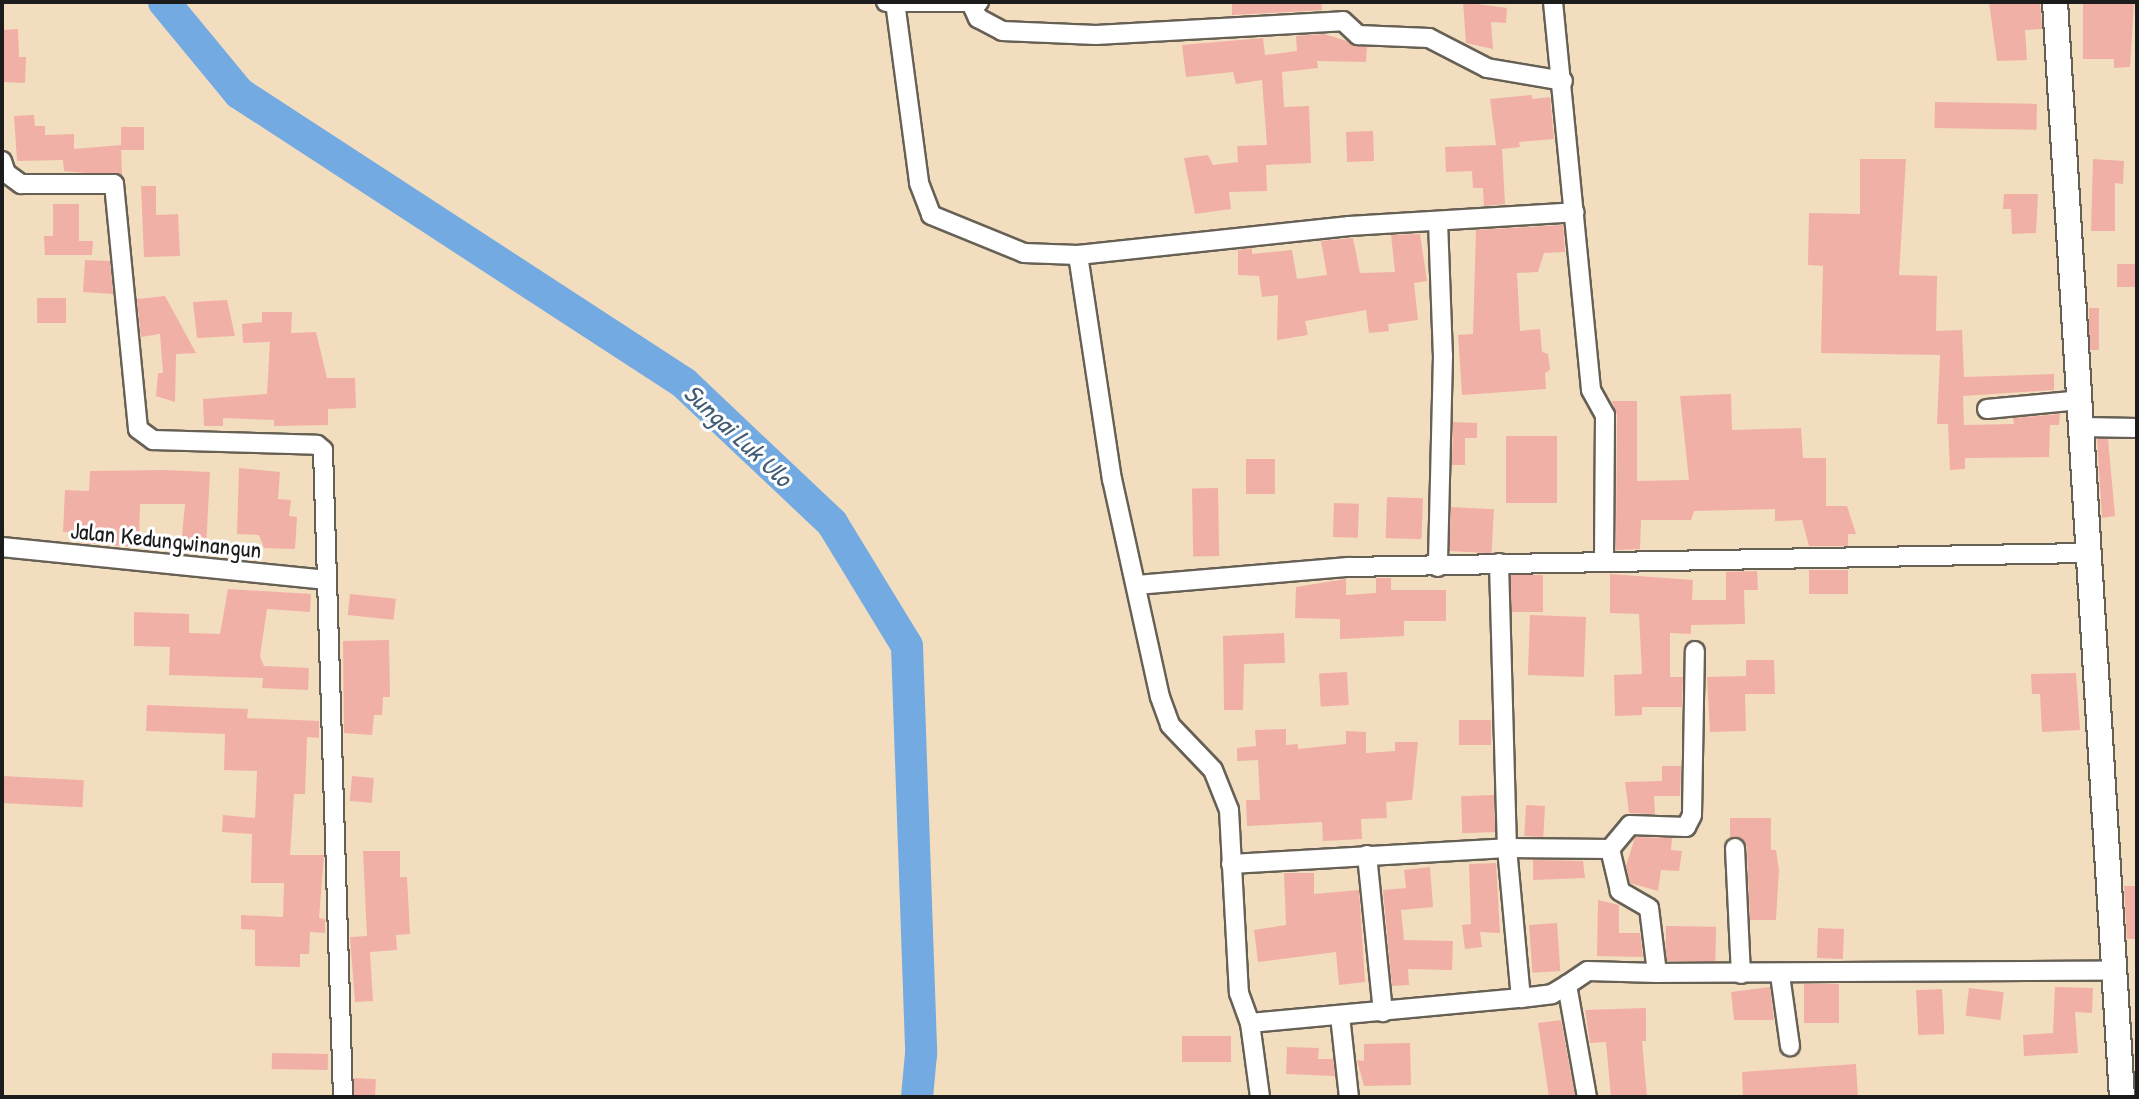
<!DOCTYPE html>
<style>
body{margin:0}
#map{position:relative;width:2139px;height:1099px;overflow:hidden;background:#f3ddbf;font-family:"Patrick Hand",sans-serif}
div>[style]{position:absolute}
.river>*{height:32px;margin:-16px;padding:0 16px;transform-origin:16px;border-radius:16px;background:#72aae1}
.building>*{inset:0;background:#f1b0a5;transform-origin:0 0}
.roads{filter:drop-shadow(2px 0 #676055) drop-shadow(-2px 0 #676055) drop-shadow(0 2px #676055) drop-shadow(0 -2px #676055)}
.street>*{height:18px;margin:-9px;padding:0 9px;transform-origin:9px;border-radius:9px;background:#fff}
.secondary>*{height:24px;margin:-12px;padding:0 12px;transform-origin:12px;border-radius:12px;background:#fff}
span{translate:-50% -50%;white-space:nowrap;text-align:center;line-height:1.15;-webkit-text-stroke:6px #fff;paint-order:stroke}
.street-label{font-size:24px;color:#1c1c1c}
.water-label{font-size:26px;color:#435c75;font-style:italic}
.frame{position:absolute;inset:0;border:4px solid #1c1c1c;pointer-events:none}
</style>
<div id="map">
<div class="river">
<i style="left:164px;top:2px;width:118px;rotate:50.5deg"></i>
<i style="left:239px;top:93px;width:531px;rotate:33.09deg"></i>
<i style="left:684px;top:383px;width:204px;rotate:43.4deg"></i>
<i style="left:832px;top:523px;width:144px;rotate:58.6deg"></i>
<i style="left:907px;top:646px;width:408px;rotate:88deg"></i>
<i style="left:921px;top:1054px;width:43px;rotate:95.3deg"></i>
</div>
<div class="building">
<i style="clip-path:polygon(1232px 2px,1321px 2px,1322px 10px,1232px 15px)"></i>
<i style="clip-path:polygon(1463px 2px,1507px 8px,1506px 23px,1491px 22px,1493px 49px,1466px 43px)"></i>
<i style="clip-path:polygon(1989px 2px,2040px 2px,2042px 29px,2025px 30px,2027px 60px,1997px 61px)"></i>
<i style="clip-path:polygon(2083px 2px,2134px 2px,2130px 67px,2114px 68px,2114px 59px,2083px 59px)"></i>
<i style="clip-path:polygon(18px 29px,19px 57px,26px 57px,25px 83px,2px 82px,2px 30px)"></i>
<i style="clip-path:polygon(1324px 34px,1367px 47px,1366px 62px,1317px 61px,1318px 68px,1282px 72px,1284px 107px,1309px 106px,1311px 163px,1266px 165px,1267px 191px,1229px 192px,1231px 209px,1195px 214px,1184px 158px,1208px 155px,1213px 165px,1238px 162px,1237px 146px,1267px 145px,1262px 80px,1236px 84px,1233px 72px,1186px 77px,1182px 45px,1263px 38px,1265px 55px,1297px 51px,1296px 36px)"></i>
<i style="clip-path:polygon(1532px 95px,1532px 99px,1550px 97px,1554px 139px,1519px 142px,1520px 147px,1502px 149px,1505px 204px,1484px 206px,1483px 188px,1473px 188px,1472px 171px,1446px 172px,1445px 147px,1496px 145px,1490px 99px)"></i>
<i style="left:1935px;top:102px;width:102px;height:26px;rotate:1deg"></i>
<i style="clip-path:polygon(34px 115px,35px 126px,45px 126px,45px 135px,74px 134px,74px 149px,121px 145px,122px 176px,64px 171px,63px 160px,17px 161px,14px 116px)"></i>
<i style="left:121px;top:127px;width:23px;height:23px"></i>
<i style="left:1373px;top:131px;width:30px;height:27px;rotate:88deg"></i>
<i style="clip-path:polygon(1860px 159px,1906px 159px,1899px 275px,1937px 276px,1936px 331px,1962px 330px,1964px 377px,2054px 374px,2054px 390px,1963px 396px,1964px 425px,2014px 424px,2013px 418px,2060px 414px,2059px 425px,2050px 425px,2049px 457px,1965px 458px,1965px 469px,1950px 470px,1948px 424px,1937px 424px,1940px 355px,1821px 353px,1823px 266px,1808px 265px,1809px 213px,1860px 214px)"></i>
<i style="clip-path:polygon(2093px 159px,2124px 161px,2123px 184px,2115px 183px,2115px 231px,2091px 231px)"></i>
<i style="clip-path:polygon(141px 186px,156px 186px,156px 215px,178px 214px,180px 256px,144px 257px)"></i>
<i style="clip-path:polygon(2004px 194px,2038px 194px,2036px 233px,2012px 234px,2011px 209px,2003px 209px)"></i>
<i style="clip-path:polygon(53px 204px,79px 204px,79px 241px,93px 241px,92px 255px,45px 255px,44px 236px,53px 236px)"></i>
<i style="clip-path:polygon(1563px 225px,1565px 252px,1544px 253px,1538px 272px,1517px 273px,1520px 331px,1540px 329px,1542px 352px,1548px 354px,1550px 370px,1545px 373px,1546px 389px,1462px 395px,1458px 335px,1473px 334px,1476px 230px)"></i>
<i style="clip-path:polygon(1420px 234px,1427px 281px,1414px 283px,1418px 320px,1388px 324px,1389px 331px,1369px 333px,1366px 310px,1305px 321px,1308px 335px,1277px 340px,1278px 295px,1262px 297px,1259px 276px,1238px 275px,1238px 250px,1252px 248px,1252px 254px,1292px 250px,1297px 279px,1327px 275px,1321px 241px,1353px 238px,1360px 273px,1395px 272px,1391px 235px)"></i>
<i style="clip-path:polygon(85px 260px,110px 261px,113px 294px,83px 292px)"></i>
<i style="left:2117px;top:264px;width:20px;height:23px"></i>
<i style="clip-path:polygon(165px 296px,196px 353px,176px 354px,175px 402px,156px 396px,158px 373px,163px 373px,160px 334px,141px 337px,137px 299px)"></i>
<i style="left:66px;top:298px;width:25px;height:29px;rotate:90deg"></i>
<i style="clip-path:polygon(227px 300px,235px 336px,197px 338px,193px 302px)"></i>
<i style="left:2089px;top:308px;width:10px;height:42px"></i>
<i style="clip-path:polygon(262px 312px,292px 312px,291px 333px,316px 332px,327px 378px,355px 378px,356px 408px,328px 409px,328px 425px,274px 426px,274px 420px,223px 418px,223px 426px,204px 426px,203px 399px,267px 394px,270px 342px,243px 343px,242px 324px,262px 322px)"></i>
<i style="clip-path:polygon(1731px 394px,1732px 430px,1801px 428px,1803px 458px,1826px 458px,1826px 506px,1847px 506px,1856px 534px,1848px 534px,1848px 546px,1809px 546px,1802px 520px,1775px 521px,1775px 509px,1694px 511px,1691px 520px,1641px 520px,1640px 549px,1616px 550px,1617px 415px,1612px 401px,1637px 401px,1637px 481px,1689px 480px,1680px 396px)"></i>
<i style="clip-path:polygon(1453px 422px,1477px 423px,1477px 438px,1465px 438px,1465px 465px,1452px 465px)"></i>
<i style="left:1557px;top:436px;width:67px;height:51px;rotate:90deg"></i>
<i style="clip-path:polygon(2097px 439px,2108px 439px,2115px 516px,2102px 518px)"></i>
<i style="left:1246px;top:459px;width:29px;height:35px"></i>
<i style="clip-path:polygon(239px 468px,280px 472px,278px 499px,291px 500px,289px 516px,297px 517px,295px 549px,264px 548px,259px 535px,237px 534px)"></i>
<i style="clip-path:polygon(165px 470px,210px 472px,206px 548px,181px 547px,185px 504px,140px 504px,139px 547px,81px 543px,81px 533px,63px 532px,65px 490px,89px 491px,90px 471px)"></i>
<i style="left:1218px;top:488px;width:68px;height:26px;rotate:89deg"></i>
<i style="left:1387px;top:497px;width:36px;height:41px;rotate:2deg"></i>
<i style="left:1334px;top:503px;width:25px;height:34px;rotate:2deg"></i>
<i style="left:1451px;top:507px;width:43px;height:44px;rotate:3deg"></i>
<i style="left:1809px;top:570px;width:39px;height:24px"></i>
<i style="clip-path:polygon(1757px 571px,1758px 590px,1744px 590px,1745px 624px,1691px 625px,1691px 634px,1670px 633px,1670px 677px,1683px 677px,1682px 707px,1642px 707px,1642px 715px,1615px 716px,1614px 675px,1642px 674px,1639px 614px,1610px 613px,1610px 574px,1693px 580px,1692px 600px,1726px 600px,1726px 572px)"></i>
<i style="left:1543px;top:575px;width:37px;height:32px;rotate:90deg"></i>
<i style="clip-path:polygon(1376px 578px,1391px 578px,1391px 590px,1446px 590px,1446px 621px,1404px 621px,1404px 636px,1340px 639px,1340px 619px,1295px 618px,1296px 587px,1346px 579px,1346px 595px,1376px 593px)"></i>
<i style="clip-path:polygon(228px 589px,311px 594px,310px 612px,267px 609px,260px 656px,264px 666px,309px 668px,308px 690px,262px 688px,263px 678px,169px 675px,170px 647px,134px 646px,134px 612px,189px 614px,189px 633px,220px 634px)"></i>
<i style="left:350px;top:594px;width:46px;height:21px;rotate:6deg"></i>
<i style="left:1530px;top:615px;width:56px;height:60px;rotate:2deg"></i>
<i style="clip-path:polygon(1284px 633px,1285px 663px,1244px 664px,1243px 710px,1224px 710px,1223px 636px)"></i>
<i style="clip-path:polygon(389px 640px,390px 697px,383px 697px,382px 715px,374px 715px,372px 735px,344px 733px,343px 641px)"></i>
<i style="clip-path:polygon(1746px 660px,1774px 660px,1775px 694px,1745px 694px,1746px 731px,1710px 732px,1707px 677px,1746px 676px)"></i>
<i style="left:1347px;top:672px;width:33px;height:28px;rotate:87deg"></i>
<i style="clip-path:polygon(2076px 673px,2080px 730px,2042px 732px,2040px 694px,2032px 694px,2031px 674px)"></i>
<i style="clip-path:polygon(147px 705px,248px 709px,247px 718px,319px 721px,319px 738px,307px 737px,305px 794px,294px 794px,290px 855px,324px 855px,319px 918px,325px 919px,325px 933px,310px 932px,309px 954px,300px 954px,300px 967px,255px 966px,255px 930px,241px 929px,241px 915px,283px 917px,284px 883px,251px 883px,252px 834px,222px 832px,223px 815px,255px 818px,257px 771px,224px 770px,225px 734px,146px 731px)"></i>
<i style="left:1459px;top:720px;width:32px;height:25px"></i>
<i style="clip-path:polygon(1286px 729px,1286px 745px,1298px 744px,1298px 749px,1346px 744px,1346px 731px,1366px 732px,1366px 753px,1395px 751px,1395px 742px,1418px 742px,1412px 800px,1386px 802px,1387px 818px,1361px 819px,1362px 839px,1323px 841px,1322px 822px,1247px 826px,1246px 800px,1260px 800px,1258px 760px,1237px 761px,1237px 748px,1256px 746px,1255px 730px)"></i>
<i style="clip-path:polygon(1662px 766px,1681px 766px,1680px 796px,1654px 796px,1655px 814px,1629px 813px,1625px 782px,1662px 781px)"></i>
<i style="left:2px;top:776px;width:82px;height:27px;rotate:3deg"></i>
<i style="left:352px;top:776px;width:22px;height:25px;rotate:5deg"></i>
<i style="left:1494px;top:795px;width:37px;height:33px;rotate:88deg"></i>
<i style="left:1526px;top:805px;width:19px;height:31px;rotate:3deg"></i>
<i style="clip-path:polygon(1730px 818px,1771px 818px,1771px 850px,1776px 850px,1779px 870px,1776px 920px,1750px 920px,1747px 847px,1741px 838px,1730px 837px)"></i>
<i style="clip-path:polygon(1635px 837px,1672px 838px,1671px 850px,1682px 851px,1679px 871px,1661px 870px,1658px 891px,1630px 883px,1626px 866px)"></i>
<i style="clip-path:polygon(363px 851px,400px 851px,400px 877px,407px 877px,410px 934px,396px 935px,397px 950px,370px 952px,373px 1001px,355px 1002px,350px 937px,367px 936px)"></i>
<i style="clip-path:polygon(1533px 860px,1583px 861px,1585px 878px,1533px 880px)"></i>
<i style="clip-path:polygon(1496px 863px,1500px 933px,1480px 932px,1482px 947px,1465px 949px,1462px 925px,1471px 924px,1469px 864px)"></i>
<i style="clip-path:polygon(1430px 867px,1433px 907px,1401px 910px,1404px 940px,1453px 941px,1452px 970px,1408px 969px,1409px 985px,1392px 986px,1383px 890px,1406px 888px,1404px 870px)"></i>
<i style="clip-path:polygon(1284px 873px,1314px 873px,1314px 894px,1359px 890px,1365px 982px,1339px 985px,1336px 952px,1258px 962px,1254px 930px,1286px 925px)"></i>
<i style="clip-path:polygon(2124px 886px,2137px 886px,2137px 939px,2127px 939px)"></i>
<i style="clip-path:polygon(1598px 900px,1619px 905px,1619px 933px,1640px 933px,1643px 957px,1597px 956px)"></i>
<i style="left:1557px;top:923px;width:48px;height:28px;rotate:86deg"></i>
<i style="left:1666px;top:926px;width:50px;height:35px;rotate:1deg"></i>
<i style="left:1818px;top:928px;width:26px;height:30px;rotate:2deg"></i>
<i style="left:1804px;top:984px;width:35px;height:39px"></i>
<i style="clip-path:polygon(1770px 987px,1774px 1020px,1734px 1020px,1731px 992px)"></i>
<i style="clip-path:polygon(2055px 987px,2093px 988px,2092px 1013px,2075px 1012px,2078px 1053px,2024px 1056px,2023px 1035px,2053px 1033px)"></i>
<i style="left:1969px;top:988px;width:35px;height:28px;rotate:7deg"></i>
<i style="left:1942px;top:989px;width:45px;height:26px;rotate:87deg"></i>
<i style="clip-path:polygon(1646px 1008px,1646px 1041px,1642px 1041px,1647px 1097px,1611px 1097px,1606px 1042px,1590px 1043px,1585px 1010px)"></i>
<i style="clip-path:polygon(1561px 1020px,1575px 1097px,1549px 1097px,1538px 1023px)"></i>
<i style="left:1182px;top:1036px;width:49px;height:26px"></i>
<i style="clip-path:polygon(1410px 1043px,1411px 1085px,1364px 1086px,1357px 1060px,1364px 1061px,1364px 1044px)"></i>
<i style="clip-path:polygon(1287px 1047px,1319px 1048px,1318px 1059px,1333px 1059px,1335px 1076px,1286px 1074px)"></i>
<i style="left:272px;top:1053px;width:56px;height:16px;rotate:1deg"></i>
<i style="clip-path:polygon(1856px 1064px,1858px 1097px,1743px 1097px,1742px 1072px)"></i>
<i style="left:354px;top:1078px;width:22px;height:19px;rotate:3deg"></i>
</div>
<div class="roads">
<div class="street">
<i style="left:886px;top:2px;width:93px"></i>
<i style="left:895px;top:2px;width:183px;rotate:82.4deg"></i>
<i style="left:919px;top:183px;width:34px;rotate:69deg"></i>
<i style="left:931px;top:215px;width:100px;rotate:22.2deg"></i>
<i style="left:1024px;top:253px;width:54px;rotate:2.1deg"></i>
<i style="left:1078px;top:255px;width:227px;rotate:81.4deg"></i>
<i style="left:1112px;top:479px;width:223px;rotate:77.6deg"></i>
<i style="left:1160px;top:697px;width:30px;rotate:70deg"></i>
<i style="left:1170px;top:725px;width:62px;rotate:46.3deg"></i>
<i style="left:1213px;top:770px;width:43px;rotate:68.2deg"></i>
<i style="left:1229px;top:810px;width:183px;rotate:86.9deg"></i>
<i style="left:1239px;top:993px;width:32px;rotate:70deg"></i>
<i style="left:1250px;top:1023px;width:75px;rotate:82.3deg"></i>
<i style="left:1553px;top:2px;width:390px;rotate:84.4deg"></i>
<i style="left:1591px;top:390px;width:29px;rotate:61deg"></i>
<i style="left:1605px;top:415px;width:147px;rotate:90.4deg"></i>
<i style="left:971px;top:3px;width:17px;rotate:65deg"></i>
<i style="left:978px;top:18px;width:27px;rotate:28deg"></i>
<i style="left:1002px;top:31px;width:94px;rotate:2.4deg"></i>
<i style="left:1096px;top:35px;width:247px;rotate:-3.2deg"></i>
<i style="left:1343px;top:21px;width:21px;rotate:43deg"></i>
<i style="left:1358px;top:35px;width:71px;rotate:2.4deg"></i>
<i style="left:1429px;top:38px;width:65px;rotate:27.3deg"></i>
<i style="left:1487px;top:68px;width:77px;rotate:9.7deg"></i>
<i style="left:2px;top:161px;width:13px;rotate:72deg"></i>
<i style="left:6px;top:173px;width:19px;rotate:36deg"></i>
<i style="left:21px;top:184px;width:93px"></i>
<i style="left:114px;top:184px;width:246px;rotate:84.4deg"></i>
<i style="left:138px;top:429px;width:19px;rotate:36deg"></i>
<i style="left:153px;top:440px;width:164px;rotate:1.7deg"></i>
<i style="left:317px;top:445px;width:8px;rotate:40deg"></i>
<i style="left:323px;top:450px;width:647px;rotate:88.23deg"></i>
<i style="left:1438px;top:221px;width:135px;rotate:87.9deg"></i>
<i style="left:1443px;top:356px;width:211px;rotate:91.4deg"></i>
<i style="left:1078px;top:255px;width:273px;rotate:-6.1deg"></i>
<i style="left:1349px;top:226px;width:226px;rotate:-3.5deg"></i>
<i style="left:1987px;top:409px;width:93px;rotate:-5.5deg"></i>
<i style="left:2082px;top:427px;width:55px;rotate:1deg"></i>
<i style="left:2px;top:547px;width:325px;rotate:5.8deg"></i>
<i style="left:1499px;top:563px;width:285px;rotate:88.4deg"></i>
<i style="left:1507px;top:848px;width:151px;rotate:84.7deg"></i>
<i style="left:1137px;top:585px;width:212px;rotate:-4.9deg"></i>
<i style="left:1348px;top:567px;width:739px;rotate:-1.09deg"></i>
<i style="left:1735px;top:848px;width:126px;rotate:87.3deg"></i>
<i style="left:1367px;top:855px;width:158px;rotate:84.2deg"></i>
<i style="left:1231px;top:864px;width:276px;rotate:-3.3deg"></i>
<i style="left:1507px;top:848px;width:103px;rotate:0.6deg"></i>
<i style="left:1610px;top:849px;width:31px;rotate:-50deg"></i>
<i style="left:1630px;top:825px;width:56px;rotate:2deg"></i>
<i style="left:1686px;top:827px;width:13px;rotate:-63deg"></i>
<i style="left:1692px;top:815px;width:164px;rotate:-89deg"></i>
<i style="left:1657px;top:973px;width:456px;rotate:-0.3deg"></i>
<i style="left:1780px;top:975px;width:72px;rotate:82deg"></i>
<i style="left:1567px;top:985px;width:25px;rotate:-34deg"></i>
<i style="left:1588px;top:971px;width:69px;rotate:1.7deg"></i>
<i style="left:1657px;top:973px;width:65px;rotate:-97deg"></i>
<i style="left:1649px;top:908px;width:34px;rotate:-150deg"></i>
<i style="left:1620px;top:891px;width:43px;rotate:-103.4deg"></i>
<i style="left:1340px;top:1016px;width:81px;rotate:83.7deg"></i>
<i style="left:1250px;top:1023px;width:272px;rotate:-5.3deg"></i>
<i style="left:1521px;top:998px;width:31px;rotate:-7deg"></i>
<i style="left:1552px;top:994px;width:17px;rotate:-31deg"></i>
<i style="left:1567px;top:985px;width:114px;rotate:79.9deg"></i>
</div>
<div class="secondary">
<i style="left:2055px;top:2px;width:1097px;rotate:86.5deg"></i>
</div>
</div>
<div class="street-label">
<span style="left:166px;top:540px;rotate:6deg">Jalan Kedungwinangun</span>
</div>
<div class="water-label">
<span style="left:738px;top:435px;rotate:43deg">Sungai Luk Ulo</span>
</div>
<div class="frame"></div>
</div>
